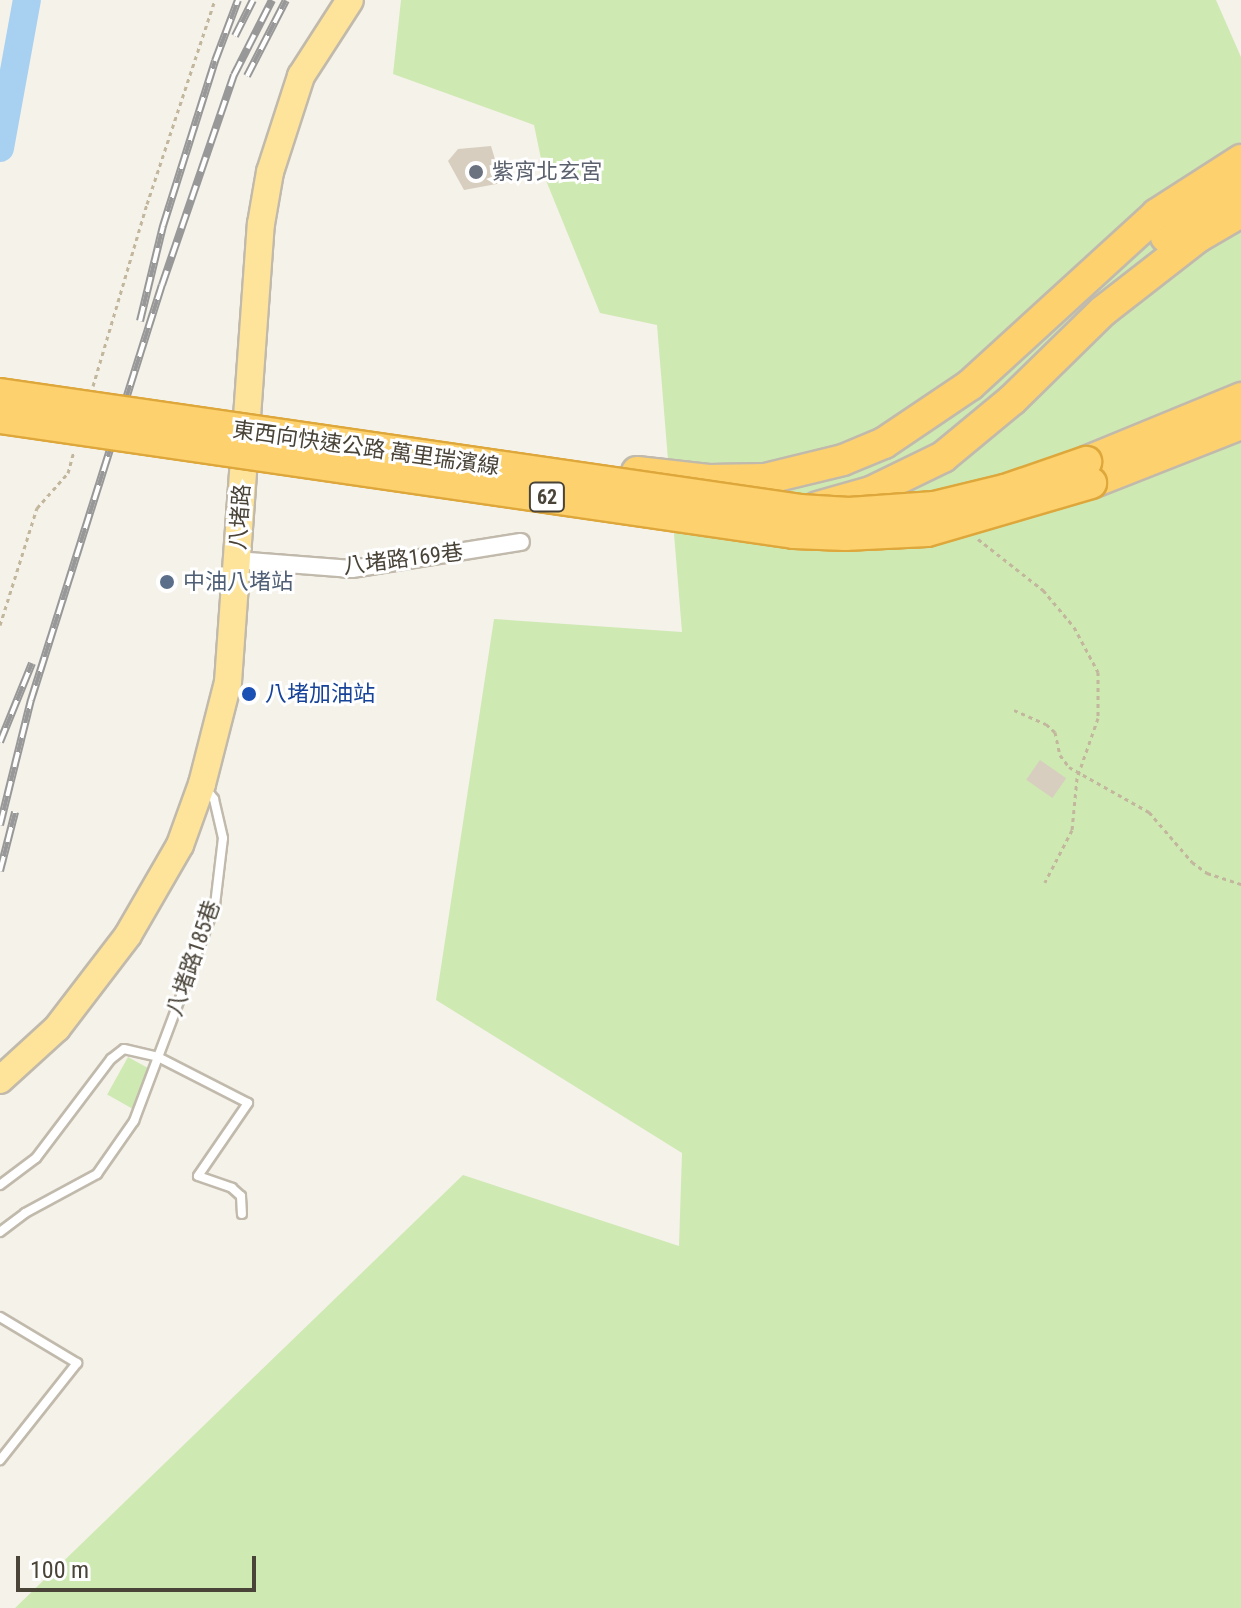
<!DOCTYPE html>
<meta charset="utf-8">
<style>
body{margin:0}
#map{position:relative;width:1241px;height:1608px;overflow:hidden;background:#f5f2ea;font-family:"Roboto Condensed","Noto Sans TC",sans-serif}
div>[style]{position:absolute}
.green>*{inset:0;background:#cfe9b3;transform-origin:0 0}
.river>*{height:28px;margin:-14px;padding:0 14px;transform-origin:14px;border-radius:14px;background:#a7d0f1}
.building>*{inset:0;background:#d7cebf;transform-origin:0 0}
.path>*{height:3px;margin-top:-1.5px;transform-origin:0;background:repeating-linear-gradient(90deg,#c2b69d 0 4px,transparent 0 8px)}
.roads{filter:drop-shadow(2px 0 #c1baac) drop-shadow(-2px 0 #c1baac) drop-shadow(0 2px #c1baac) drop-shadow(0 -2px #c1baac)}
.lane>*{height:8px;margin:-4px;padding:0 4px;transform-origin:4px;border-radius:4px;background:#fff}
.street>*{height:16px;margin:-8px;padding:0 8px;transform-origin:8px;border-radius:8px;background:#fff}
.primary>*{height:26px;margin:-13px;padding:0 13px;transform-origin:13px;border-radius:13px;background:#fee49a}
.highway>*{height:30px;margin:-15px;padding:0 15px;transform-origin:15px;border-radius:15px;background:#fdd16d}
.rail>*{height:8px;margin-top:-4px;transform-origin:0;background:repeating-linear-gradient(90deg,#fff 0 15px,#989898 0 30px);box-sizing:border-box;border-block:2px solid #989898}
.bridges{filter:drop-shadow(2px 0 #dea73b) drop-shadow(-2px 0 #dea73b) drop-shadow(0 2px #dea73b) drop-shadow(0 -2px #dea73b)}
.highway-bridge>*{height:30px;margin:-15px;padding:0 15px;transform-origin:15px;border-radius:15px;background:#fdd16d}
.dots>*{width:22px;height:22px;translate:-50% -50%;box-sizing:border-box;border:4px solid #fff;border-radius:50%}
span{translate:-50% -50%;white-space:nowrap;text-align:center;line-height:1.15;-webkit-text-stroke:6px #fff;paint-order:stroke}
.shield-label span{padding:2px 6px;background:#fff;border:2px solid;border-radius:6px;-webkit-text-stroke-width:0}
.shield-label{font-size:20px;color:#494338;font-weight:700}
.worship-label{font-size:22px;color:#5b616d}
.left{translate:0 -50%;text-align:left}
.street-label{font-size:22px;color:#494338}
.service-label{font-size:22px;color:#4e5e75}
.transit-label{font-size:22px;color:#164399}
.scale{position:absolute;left:16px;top:1556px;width:240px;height:36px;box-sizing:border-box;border:4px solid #494338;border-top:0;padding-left:10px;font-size:24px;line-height:28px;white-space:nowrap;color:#494338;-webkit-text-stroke:6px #fff;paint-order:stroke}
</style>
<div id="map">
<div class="green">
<i style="clip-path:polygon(401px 0,1216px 0,1241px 57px,1241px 1608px,15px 1608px,463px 1175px,679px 1246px,682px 1153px,436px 1000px,494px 619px,682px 632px,657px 325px,600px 313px,545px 178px,534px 125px,393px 74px)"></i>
<i style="left:128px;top:1057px;width:29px;height:43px;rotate:29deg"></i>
</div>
<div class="river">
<i style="left:0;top:148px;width:150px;rotate:-79.7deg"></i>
</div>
<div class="building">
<i style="clip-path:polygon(491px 146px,502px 183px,464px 190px,448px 161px,458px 149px)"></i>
<i style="left:1040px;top:760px;width:32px;height:24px;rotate:35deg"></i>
</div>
<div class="path">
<i style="left:93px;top:386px;width:190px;rotate:-73.5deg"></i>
<i style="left:147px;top:204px;width:215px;rotate:-71.6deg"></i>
<i style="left:978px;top:539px;width:83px;rotate:38.1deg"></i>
<i style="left:1043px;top:590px;width:48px;rotate:50deg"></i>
<i style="left:1074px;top:627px;width:51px;rotate:61.9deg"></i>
<i style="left:1098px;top:672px;width:46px;rotate:90deg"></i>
<i style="left:1098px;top:718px;width:64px;rotate:109.3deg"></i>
<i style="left:1077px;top:778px;width:52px;rotate:95.5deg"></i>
<i style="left:1072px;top:830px;width:59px;rotate:117.4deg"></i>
<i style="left:0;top:625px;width:123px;rotate:-72.5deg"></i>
<i style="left:37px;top:508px;width:47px;rotate:-48.5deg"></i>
<i style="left:68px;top:473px;width:23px;rotate:-75deg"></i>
<i style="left:1014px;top:710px;width:35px;rotate:24deg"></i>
<i style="left:1046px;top:724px;width:12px;rotate:42deg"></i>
<i style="left:1055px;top:732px;width:24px;rotate:78deg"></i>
<i style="left:1060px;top:755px;width:15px;rotate:53deg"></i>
<i style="left:1069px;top:767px;width:92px;rotate:29.4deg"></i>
<i style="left:1149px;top:812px;width:66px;rotate:49.3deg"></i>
<i style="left:1192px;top:862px;width:19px;rotate:36deg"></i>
<i style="left:1207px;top:873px;width:36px;rotate:18deg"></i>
</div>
<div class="roads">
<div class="lane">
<i style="left:0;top:1185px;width:45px;rotate:-36.9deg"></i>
<i style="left:36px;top:1158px;width:124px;rotate:-52.9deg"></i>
<i style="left:111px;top:1059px;width:16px;rotate:-38deg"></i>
<i style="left:124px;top:1049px;width:35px;rotate:13deg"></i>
<i style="left:158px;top:1057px;width:101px;rotate:27.1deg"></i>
<i style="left:248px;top:1103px;width:88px;rotate:124.4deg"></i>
<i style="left:198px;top:1176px;width:36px;rotate:19deg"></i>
<i style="left:232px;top:1188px;width:12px;rotate:42deg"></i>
<i style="left:241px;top:1196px;width:18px;rotate:87deg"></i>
<i style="left:0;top:1232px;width:31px;rotate:-37deg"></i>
<i style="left:25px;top:1213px;width:82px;rotate:-28.4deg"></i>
<i style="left:97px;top:1174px;width:65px;rotate:-55.1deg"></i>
<i style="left:134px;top:1121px;width:231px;rotate:-69.4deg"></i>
<i style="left:215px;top:905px;width:67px;rotate:-83.2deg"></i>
<i style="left:223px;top:838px;width:40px;rotate:-103deg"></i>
<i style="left:214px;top:799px;width:11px;rotate:-128deg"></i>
<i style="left:0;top:1317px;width:90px;rotate:30.9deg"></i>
<i style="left:77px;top:1363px;width:124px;rotate:128.4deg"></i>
</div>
<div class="street">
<i style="left:236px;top:560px;width:116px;rotate:4.4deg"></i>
<i style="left:352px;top:569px;width:171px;rotate:-9.1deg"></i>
</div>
<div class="primary">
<i style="left:0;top:1080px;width:77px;rotate:-42.4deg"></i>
<i style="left:57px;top:1028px;width:117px;rotate:-52.6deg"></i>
<i style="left:128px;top:935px;width:104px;rotate:-60deg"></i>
<i style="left:180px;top:845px;width:65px;rotate:-70.2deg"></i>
<i style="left:202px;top:784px;width:105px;rotate:-75.7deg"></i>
<i style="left:228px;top:682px;width:459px;rotate:-85.9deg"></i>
<i style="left:261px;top:224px;width:53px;rotate:-80.2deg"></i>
<i style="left:270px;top:172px;width:101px;rotate:-72.1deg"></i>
<i style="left:301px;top:76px;width:90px;rotate:-57.2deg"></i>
</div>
<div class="highway">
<i style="left:1166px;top:237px;width:46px;rotate:-37.1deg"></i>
<i style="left:1203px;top:209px;width:43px;rotate:-28.9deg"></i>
<i style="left:1086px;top:462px;width:168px;rotate:-22.4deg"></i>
<i style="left:637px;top:472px;width:72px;rotate:6.3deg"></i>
<i style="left:709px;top:480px;width:56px;rotate:-1deg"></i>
<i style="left:765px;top:479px;width:80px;rotate:-13.7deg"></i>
<i style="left:843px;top:460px;width:44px;rotate:-22.5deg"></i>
<i style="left:884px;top:443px;width:104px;rotate:-34deg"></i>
<i style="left:970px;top:385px;width:253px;rotate:-42.4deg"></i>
<i style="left:1157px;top:214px;width:100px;rotate:-32.7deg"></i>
<i style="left:1091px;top:483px;width:161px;rotate:-21.5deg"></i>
<i style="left:818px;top:507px;width:55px;rotate:-15.8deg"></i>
<i style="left:871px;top:492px;width:80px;rotate:-25.9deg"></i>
<i style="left:943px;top:457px;width:89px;rotate:-39.6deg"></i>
<i style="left:1012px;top:400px;width:127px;rotate:-44.4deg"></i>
<i style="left:1103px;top:311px;width:120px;rotate:-37.9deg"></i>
<i style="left:1198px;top:237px;width:50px;rotate:-30.2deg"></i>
</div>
</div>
<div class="rail">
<i style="left:235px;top:36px;width:40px;rotate:-63.4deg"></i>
<i style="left:247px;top:76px;width:85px;rotate:-62.8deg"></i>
<i style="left:140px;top:321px;width:98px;rotate:-76.4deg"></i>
<i style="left:163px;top:226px;width:173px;rotate:-72.5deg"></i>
<i style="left:215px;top:61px;width:65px;rotate:-69.3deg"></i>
<i style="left:0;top:742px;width:85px;rotate:-67.9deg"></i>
<i style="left:0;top:825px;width:129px;rotate:-76.1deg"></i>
<i style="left:31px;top:700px;width:435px;rotate:-72.5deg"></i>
<i style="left:162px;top:285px;width:222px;rotate:-71.1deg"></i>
<i style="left:234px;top:75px;width:84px;rotate:-63.1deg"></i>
<i style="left:0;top:871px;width:61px;rotate:-75.7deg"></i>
</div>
<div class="bridges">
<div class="highway-bridge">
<i style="left:0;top:394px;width:808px;rotate:8.25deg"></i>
<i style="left:800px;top:510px;width:49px;rotate:3.5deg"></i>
<i style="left:849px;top:513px;width:85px;rotate:-4deg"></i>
<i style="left:934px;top:507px;width:73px;rotate:-13.5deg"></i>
<i style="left:1005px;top:490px;width:86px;rotate:-19.1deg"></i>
<i style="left:0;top:418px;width:802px;rotate:8.24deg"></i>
<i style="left:794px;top:533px;width:51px;rotate:2.2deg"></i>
<i style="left:845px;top:535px;width:82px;rotate:-2.8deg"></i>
<i style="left:927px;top:531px;width:171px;rotate:-16.3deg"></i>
</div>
</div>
<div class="dots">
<i style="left:476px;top:172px;background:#6b7280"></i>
<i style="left:167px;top:582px;background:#5c6f8a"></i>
<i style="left:249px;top:694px;background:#1a4fb4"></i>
</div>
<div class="shield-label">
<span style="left:547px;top:497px">62</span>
</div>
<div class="worship-label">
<span class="left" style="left:492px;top:172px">紫宵北玄宮</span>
</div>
<div class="street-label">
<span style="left:366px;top:448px;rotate:8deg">東西向快速公路 萬里瑞濱線</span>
<span style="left:240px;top:517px;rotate:-86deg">八堵路</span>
<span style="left:403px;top:559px;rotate:-7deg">八堵路169巷</span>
<span style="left:193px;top:958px;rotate:-71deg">八堵路185巷</span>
</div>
<div class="service-label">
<span class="left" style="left:183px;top:582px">中油八堵站</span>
</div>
<div class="transit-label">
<span class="left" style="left:265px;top:694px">八堵加油站</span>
</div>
<div class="scale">100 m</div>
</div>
